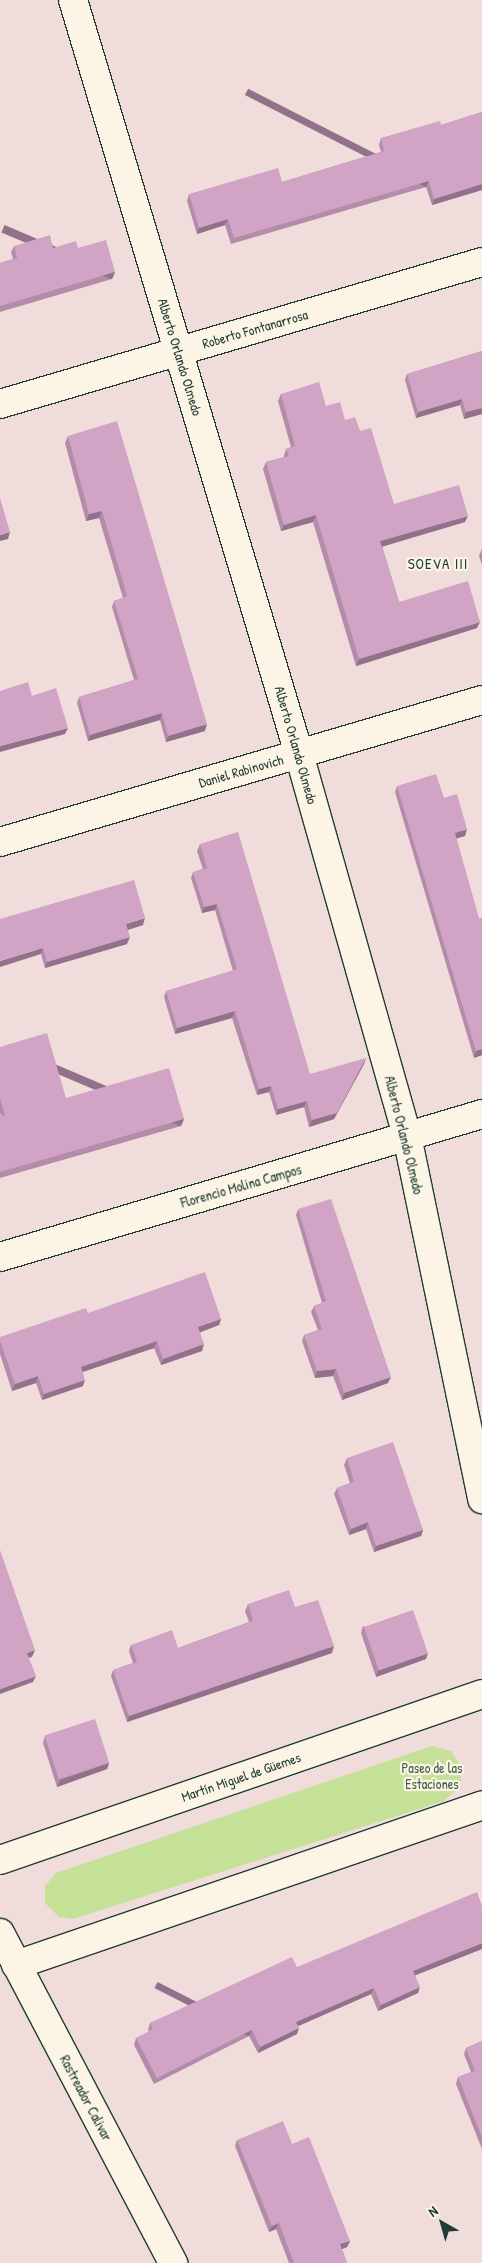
<!DOCTYPE html>
<meta charset="utf-8">
<style>
body{margin:0}
#map{position:relative;width:482px;height:2263px;overflow:hidden;background:#efdcdb;font-family:"Patrick Hand",sans-serif}
div>[style]{position:absolute}
.green>*{inset:0;background:#c5e198}
.roads{filter:drop-shadow(1px 0 #1f3d34) drop-shadow(-1px 0 #1f3d34) drop-shadow(0 1px #1f3d34) drop-shadow(0 -1px #1f3d34)}
.minor>*{height:28px;margin:-14px;padding:0 14px;transform-origin:14px;border-radius:14px;background:#fcf5e5}
.secondary>*{height:28px;margin:-14px;padding:0 14px;transform-origin:14px;border-radius:14px;background:#fcf5e5}
.wall>*{inset:0;background:#b48ca9}
.shaded-wall>*{inset:0;background:#92728a;transform-origin:0 0}
.building>*{inset:0;background:#d1a3c5;transform-origin:0 0}
span{translate:-50% -50%;white-space:nowrap;text-align:center;line-height:1.15;-webkit-text-stroke:4.5px #fcf5e5;paint-order:stroke}
.street-label{font-size:14px;color:#1f3d34}
.park-label{font-size:14px;color:#405e48}
.neighbourhood-label{font-size:15px;color:#1f3d34;letter-spacing:1px}
.north{position:absolute;left:417px;top:2198px;width:50px;height:50px;-webkit-text-stroke:4px #fcf5e5;paint-order:stroke;rotate:322deg;font-size:14px;font-weight:700;line-height:20px;text-align:center;color:#1f3d34}
.north::after{content:'';display:block;margin:auto;width:18px;height:22px;background:#1f3d34;clip-path:polygon(50% 0,100% 100%,50% 72%,0 100%)}
</style>
<div id="map">
<div class="green">
<i style="clip-path:polygon(432px 1746px,451px 1751px,462px 1768px,460px 1786px,444px 1801px,73px 1919px,59px 1917px,45px 1903px,45px 1886px,56px 1873px)"></i>
</div>
<div class="roads">
<div class="minor">
<i style="left:73px;top:0;width:787px;rotate:73.31deg"></i>
<i style="left:299px;top:754px;width:397px;rotate:74.2deg"></i>
<i style="left:407px;top:1136px;width:371px;rotate:78.3deg"></i>
<i style="left:0;top:404px;width:502px;rotate:-16.42deg"></i>
<i style="left:0;top:842px;width:502px;rotate:-16.42deg"></i>
<i style="left:0;top:1257px;width:503px;rotate:-16.52deg"></i>
<i style="left:0;top:1860px;width:510px;rotate:-19deg"></i>
<i style="left:16px;top:1965px;width:493px;rotate:-18.9deg"></i>
</div>
<div class="secondary">
<i style="left:0;top:1933px;width:373px;rotate:62.3deg"></i>
</div>
</div>
<div class="wall">
<i style="clip-path:polygon(482px 112px,482px 190px,432px 205px,426px 187px,231px 244px,225px 225px,197px 234px,187px 201px,189px 194px,282px 182px,381px 152px,379px 145px,381px 138px,441px 125px)"></i>
<i style="clip-path:polygon(14px 246px,53px 248px,78px 248px,115px 272px,112px 279px,0 312px,0 263px,13px 259px,11px 252px)"></i>
<i style="clip-path:polygon(482px 351px,482px 414px,464px 419px,460px 405px,416px 418px,405px 380px,407px 374px)"></i>
<i style="clip-path:polygon(281px 394px,326px 406px,360px 431px,394px 504px,465px 522px,382px 546px,399px 602px,477px 628px,356px 666px,313px 522px,281px 531px,263px 469px,266px 462px,284px 457px,284px 455px,286px 449px,291px 447px,278px 401px)"></i>
<i style="clip-path:polygon(68px 436px,205px 731px,166px 742px,160px 720px,88px 741px,77px 703px,79px 697px,134px 680px,112px 607px,114px 601px,123px 598px,99px 518px,86px 521px,65px 443px)"></i>
<i style="clip-path:polygon(482px 549px,482px 565px,479px 556px)"></i>
<i style="clip-path:polygon(397px 786px,444px 798px,465px 836px,456px 838px,479px 919px,482px 918px,482px 1055px,474px 1058px,395px 792px)"></i>
<i style="clip-path:polygon(200px 844px,310px 1074px,364px 1064px,334px 1119px,309px 1127px,304px 1107px,276px 1115px,269px 1092px,257px 1095px,232px 1018px,175px 1034px,164px 997px,166px 991px,233px 971px,215px 910px,202px 913px,191px 878px,193px 872px,203px 869px,197px 851px)"></i>
<i style="clip-path:polygon(0 919px,143px 925px,128px 930px,127px 944px,45px 968px,41px 954px)"></i>
<i style="clip-path:polygon(0 1047px,66px 1098px,184px 1119px,181px 1126px,0 1178px,0 1116px,1px 1116px,0 1113px)"></i>
<i style="clip-path:polygon(298px 1209px,388px 1383px,342px 1400px,333px 1376px,315px 1378px,302px 1341px,304px 1335px,318px 1330px,311px 1312px,314px 1306px,322px 1303px,296px 1215px)"></i>
<i style="clip-path:polygon(88px 1313px,221px 1319px,219px 1325px,200px 1332px,202px 1351px,161px 1365px,154px 1348px,83px 1372px,83px 1386px,42px 1400px,36px 1383px,12px 1391px,0 1354px,0 1341px)"></i>
<i style="clip-path:polygon(347px 1458px,423px 1530px,421px 1536px,374px 1552px,366px 1529px,349px 1535px,334px 1494px,337px 1488px,350px 1483px,344px 1465px)"></i>
<i style="clip-path:polygon(248px 1604px,295px 1607px,332px 1653px,127px 1722px,111px 1676px,113px 1670px,133px 1663px,129px 1651px,131px 1645px,178px 1648px,249px 1622px,245px 1611px)"></i>
<i style="clip-path:polygon(363px 1626px,426px 1659px,376px 1677px,361px 1633px)"></i>
<i style="clip-path:polygon(45px 1736px,109px 1763px,107px 1769px,57px 1787px,43px 1743px)"></i>
<i style="clip-path:polygon(482px 1949px,415px 1975px,418px 1993px,378px 2011px,371px 1994px,298px 2026px,297px 2034px,258px 2053px,249px 2036px,154px 2084px,134px 2045px,136px 2038px,149px 2032px,148px 2030px,150px 2023px,297px 1967px)"></i>
<i style="clip-path:polygon(482px 2041px,482px 2149px,456px 2084px,458px 2077px,471px 2072px,464px 2054px,466px 2048px)"></i>
<i style="clip-path:polygon(237px 2140px,350px 2241px,347px 2247px,342px 2249px,347px 2263px,289px 2263px,276px 2229px,269px 2232px,235px 2146px)"></i>
</div>
<div class="shaded-wall">
<i style="left:429px;top:181px;width:7px;height:203px;rotate:117deg"></i>
<i style="clip-path:polygon(482px 184px,482px 190px,432px 205px,434px 199px)"></i>
<i style="clip-path:polygon(228px 219px,225px 225px,197px 234px,199px 228px)"></i>
<i style="left:115px;top:272px;width:8px;height:120px;rotate:113deg"></i>
<i style="clip-path:polygon(462px 399px,460px 405px,416px 418px,418px 412px)"></i>
<i style="clip-path:polygon(482px 408px,482px 414px,464px 419px,466px 412px)"></i>
<i style="clip-path:polygon(102px 511px,99px 518px,86px 521px,89px 514px)"></i>
<i style="clip-path:polygon(316px 515px,313px 522px,281px 531px,284px 525px)"></i>
<i style="clip-path:polygon(468px 516px,465px 522px,378px 548px,380px 541px)"></i>
<i style="clip-path:polygon(10px 532px,8px 539px,0 541px,0 535px)"></i>
<i style="clip-path:polygon(480px 622px,477px 628px,356px 666px,359px 659px)"></i>
<i style="clip-path:polygon(162px 713px,160px 720px,88px 741px,90px 735px)"></i>
<i style="clip-path:polygon(207px 724px,205px 731px,166px 742px,168px 736px)"></i>
<i style="clip-path:polygon(68px 728px,65px 734px,0 752px,0 746px)"></i>
<i style="clip-path:polygon(467px 829px,465px 836px,452px 840px,455px 833px)"></i>
<i style="clip-path:polygon(217px 904px,215px 910px,202px 913px,204px 907px)"></i>
<i style="clip-path:polygon(145px 918px,143px 925px,124px 931px,126px 924px)"></i>
<i style="clip-path:polygon(130px 937px,127px 944px,45px 968px,47px 962px)"></i>
<i style="clip-path:polygon(43px 948px,41px 954px,0 967px,0 961px)"></i>
<i style="clip-path:polygon(235px 1011px,232px 1018px,175px 1034px,177px 1028px)"></i>
<i style="clip-path:polygon(482px 1049px,482px 1055px,474px 1058px,476px 1051px)"></i>
<i style="clip-path:polygon(366px 1058px,364px 1064px,334px 1119px,309px 1127px,312px 1120px)"></i>
<i style="clip-path:polygon(271px 1086px,269px 1092px,257px 1095px,259px 1089px)"></i>
<i style="clip-path:polygon(307px 1101px,304px 1107px,276px 1115px,278px 1109px)"></i>
<i style="left:184px;top:1119px;width:8px;height:191px;rotate:113deg"></i>
<i style="clip-path:polygon(221px 1319px,219px 1325px,196px 1334px,198px 1327px)"></i>
<i style="clip-path:polygon(157px 1341px,154px 1348px,79px 1373px,81px 1367px)"></i>
<i style="clip-path:polygon(204px 1344px,202px 1351px,161px 1365px,163px 1359px)"></i>
<i style="clip-path:polygon(336px 1369px,333px 1376px,315px 1378px,317px 1371px)"></i>
<i style="clip-path:polygon(38px 1376px,36px 1383px,12px 1391px,15px 1384px)"></i>
<i style="clip-path:polygon(391px 1377px,388px 1383px,342px 1400px,344px 1393px)"></i>
<i style="clip-path:polygon(85px 1380px,83px 1386px,42px 1400px,44px 1394px)"></i>
<i style="clip-path:polygon(368px 1522px,366px 1529px,349px 1535px,351px 1529px)"></i>
<i style="clip-path:polygon(423px 1530px,421px 1536px,374px 1552px,376px 1546px)"></i>
<i style="clip-path:polygon(334px 1646px,332px 1653px,127px 1722px,129px 1716px)"></i>
<i style="clip-path:polygon(35px 1650px,32px 1657px,25px 1659px,27px 1653px)"></i>
<i style="clip-path:polygon(428px 1653px,426px 1659px,376px 1677px,378px 1670px)"></i>
<i style="clip-path:polygon(36px 1676px,33px 1682px,0 1694px,0 1689px)"></i>
<i style="clip-path:polygon(109px 1763px,107px 1769px,57px 1787px,60px 1780px)"></i>
<i style="clip-path:polygon(482px 1943px,482px 1949px,411px 1977px,413px 1971px)"></i>
<i style="clip-path:polygon(420px 1987px,418px 1993px,378px 2011px,381px 2005px)"></i>
<i style="clip-path:polygon(374px 1988px,371px 1994px,294px 2028px,296px 2022px)"></i>
<i style="clip-path:polygon(299px 2028px,297px 2034px,258px 2053px,260px 2047px)"></i>
<i style="left:252px;top:2030px;width:7px;height:106px;rotate:117deg"></i>
<i style="clip-path:polygon(279px 2223px,276px 2229px,269px 2232px,272px 2226px)"></i>
<i style="clip-path:polygon(350px 2241px,347px 2247px,337px 2251px,340px 2244px)"></i>
</div>
<div class="building">
<i style="clip-path:polygon(482px 112px,482px 184px,434px 199px,429px 181px,234px 238px,228px 219px,199px 228px,189px 194px,278px 168px,282px 182px,384px 151px,381px 138px,440px 121px,441px 125px)"></i>
<i style="clip-path:polygon(50px 235px,53px 248px,76px 241px,78px 248px,106px 240px,115px 272px,0 306px,0 263px,17px 258px,14px 246px)"></i>
<i style="clip-path:polygon(482px 351px,482px 408px,466px 412px,462px 399px,418px 412px,407px 374px)"></i>
<i style="clip-path:polygon(319px 382px,326px 406px,340px 402px,345px 420px,355px 417px,360px 431px,371px 428px,394px 504px,459px 485px,468px 516px,380px 541px,399px 602px,468px 581px,480px 622px,359px 659px,316px 515px,284px 525px,266px 462px,289px 456px,286px 449px,295px 446px,281px 394px)"></i>
<i style="clip-path:polygon(117px 421px,207px 724px,168px 736px,162px 713px,90px 735px,79px 697px,138px 679px,114px 601px,127px 596px,102px 511px,89px 514px,68px 436px)"></i>
<i style="clip-path:polygon(0 498px,10px 532px,0 535px)"></i>
<i style="clip-path:polygon(28px 682px,32px 696px,56px 688px,68px 728px,0 746px,0 691px)"></i>
<i style="clip-path:polygon(436px 774px,444px 798px,457px 794px,467px 829px,455px 833px,479px 919px,482px 918px,482px 1049px,476px 1051px,397px 786px)"></i>
<i style="clip-path:polygon(238px 832px,310px 1074px,366px 1058px,337px 1113px,312px 1120px,307px 1101px,278px 1109px,271px 1086px,259px 1089px,235px 1011px,177px 1028px,166px 991px,237px 969px,217px 904px,204px 907px,193px 872px,207px 868px,200px 844px)"></i>
<i style="clip-path:polygon(134px 880px,145px 918px,126px 924px,130px 937px,47px 962px,43px 948px,0 961px,0 919px)"></i>
<i style="clip-path:polygon(47px 1033px,66px 1098px,169px 1068px,184px 1119px,0 1172px,0 1116px,5px 1115px,0 1098px,0 1047px)"></i>
<i style="clip-path:polygon(331px 1199px,391px 1377px,344px 1393px,336px 1369px,317px 1371px,304px 1335px,322px 1329px,314px 1306px,326px 1301px,298px 1209px)"></i>
<i style="clip-path:polygon(205px 1272px,221px 1319px,198px 1327px,204px 1344px,163px 1359px,157px 1341px,81px 1367px,85px 1380px,44px 1394px,38px 1376px,15px 1384px,0 1341px,0 1337px,86px 1308px,88px 1313px)"></i>
<i style="clip-path:polygon(393px 1442px,423px 1530px,376px 1546px,368px 1522px,351px 1529px,337px 1488px,354px 1482px,347px 1458px)"></i>
<i style="clip-path:polygon(0 1550px,35px 1650px,27px 1653px,36px 1676px,0 1689px)"></i>
<i style="clip-path:polygon(289px 1590px,295px 1607px,318px 1600px,334px 1646px,129px 1716px,113px 1670px,137px 1662px,131px 1645px,172px 1630px,178px 1648px,253px 1621px,248px 1604px)"></i>
<i style="left:413px;top:1610px;width:46px;height:52px;rotate:71deg"></i>
<i style="left:95px;top:1719px;width:46px;height:53px;rotate:72deg"></i>
<i style="clip-path:polygon(477px 1892px,482px 1906px,482px 1943px,413px 1971px,420px 1987px,381px 2005px,374px 1988px,296px 2022px,299px 2028px,260px 2047px,252px 2030px,157px 2078px,136px 2038px,153px 2029px,150px 2023px,292px 1957px,297px 1967px)"></i>
<i style="clip-path:polygon(482px 2041px,482px 2137px,458px 2077px,475px 2071px,466px 2048px)"></i>
<i style="clip-path:polygon(283px 2121px,292px 2144px,309px 2137px,350px 2241px,340px 2244px,347px 2263px,294px 2263px,279px 2223px,272px 2226px,237px 2140px)"></i>
</div>
<div class="street-label">
<span style="left:255px;top:329px;rotate:-16deg">Roberto Fontanarrosa</span>
<span style="left:180px;top:357px;rotate:73deg">Alberto Orlando Olmedo</span>
<span style="left:296px;top:745px;rotate:74deg">Alberto Orlando Olmedo</span>
<span style="left:241px;top:771px;rotate:-16deg">Daniel Rabinovich</span>
<span style="left:404px;top:1135px;rotate:76deg">Alberto Orlando Olmedo</span>
<span style="left:241px;top:1186px;rotate:-16deg">Florencio Molina Campos</span>
<span style="left:241px;top:1777px;rotate:-19deg">Martín Miguel de Güemes</span>
<span style="left:86px;top:2098px;rotate:62deg">Rastreador Calivar</span>
</div>
<div class="park-label">
<span style="left:432px;top:1776px">Paseo de las<br>Estaciones</span>
</div>
<div class="neighbourhood-label">
<span style="left:438px;top:564px">SOEVA III</span>
</div>
<div class="north">N</div>
</div>
